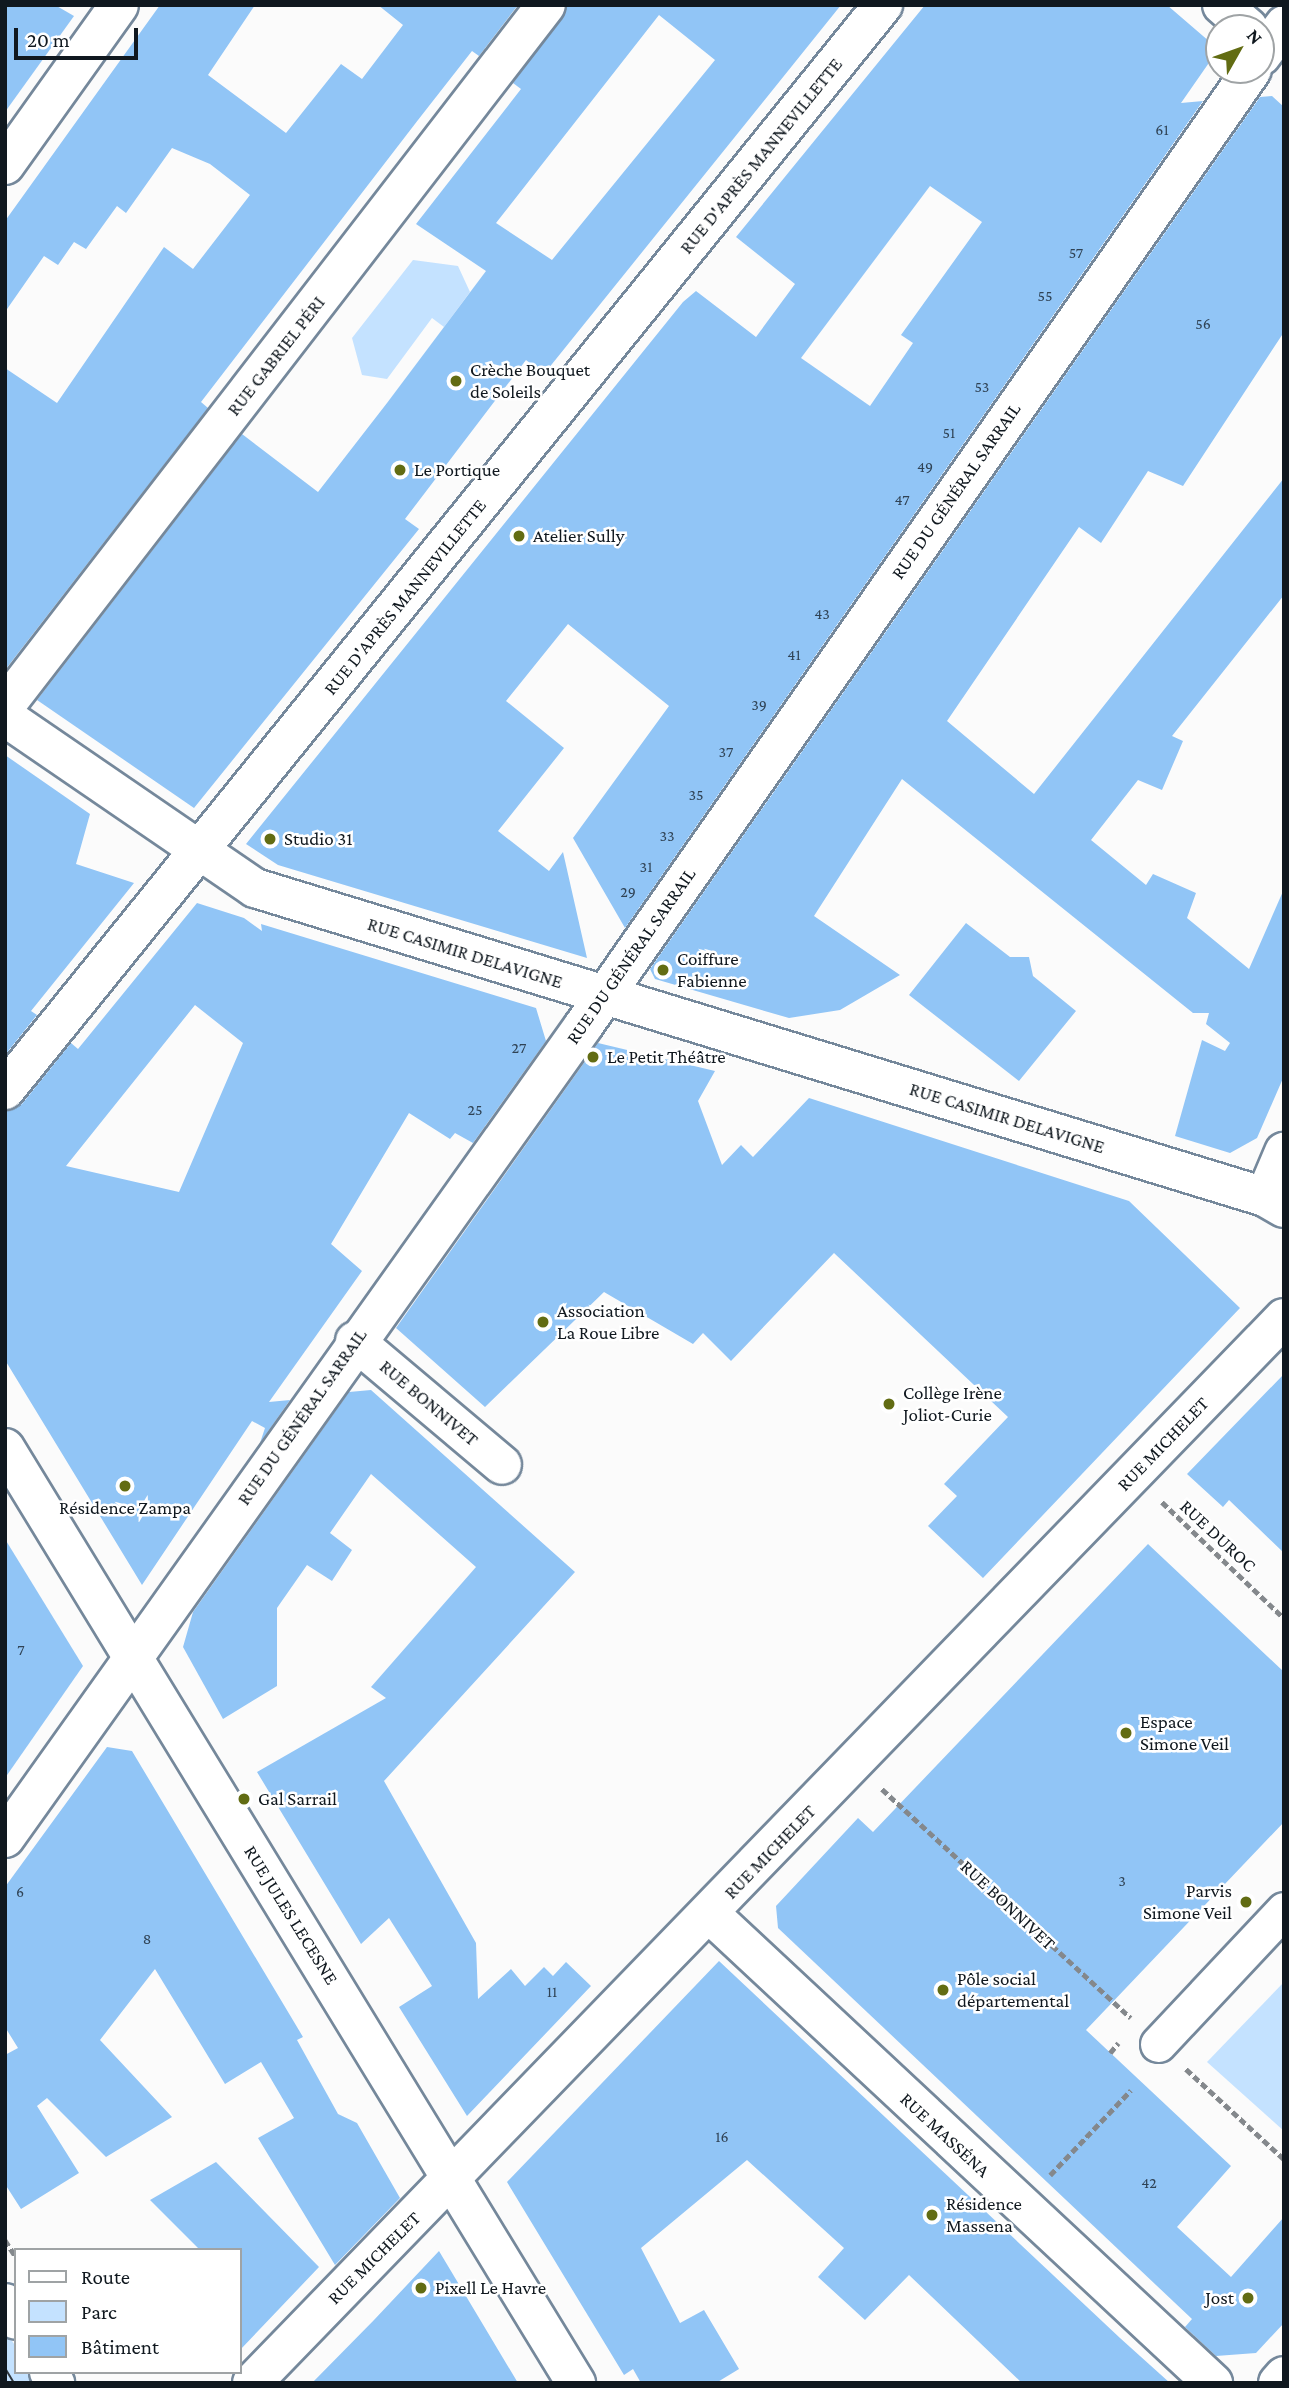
<!DOCTYPE html>
<meta charset="utf-8">
<style>
body{margin:0}
#map{position:relative;width:1289px;height:2388px;overflow:hidden;background:#fbfbfb;font-family:"Crimson Pro",serif}
div>[style]{position:absolute}
.green>*{inset:0;background:#c4e2ff}
.building>*{inset:0;background:#91c5f6}
.path>*{height:4.5px;margin-top:-2.25px;transform-origin:0;background:repeating-linear-gradient(90deg,#84888c 0 7px,transparent 0 10.5px)}
.roads{filter:drop-shadow(2px 0 #75889b) drop-shadow(-2px 0 #75889b) drop-shadow(0 2px #75889b) drop-shadow(0 -2px #75889b)}
.pedestrian>*{height:35px;margin:-17.5px;padding:0 17.5px;transform-origin:17.5px;border-radius:17.5px;background:#fff}
.minor>*{height:38px;margin:-19px;padding:0 19px;transform-origin:19px;border-radius:19px;background:#fff}
.tertiary>*{height:38px;margin:-19px;padding:0 19px;transform-origin:19px;border-radius:19px;background:#fff}
.tram>*{height:2px;margin:-1px;padding:0 1px;transform-origin:1px;border-radius:1px;background:#2f363c}
.dots>*{width:19px;height:19px;translate:-50% -50%;box-sizing:border-box;border:4px solid #fff;border-radius:50%}
span{translate:-50% -50%;white-space:nowrap;text-align:center;line-height:1.15;-webkit-text-stroke:5px #fff;paint-order:stroke}
.number-label{font-size:16px;color:#304355}
.number-label span{-webkit-text-stroke-width:0}
.street-label{font-size:19px;color:#10181f}
.poi-label{font-size:19px;color:#10181f}
.left{translate:0 -50%;text-align:left}
.right{translate:-100% -50%;text-align:right}
.frame{position:absolute;inset:0;border:7px solid #10181f;pointer-events:none}
.legend{position:absolute;left:14px;top:2248px;width:228px;height:126px;box-sizing:border-box;background:#fff;border:2px solid #9fa3a5;margin:0;padding:9px 12px;list-style:none;font-size:21px;color:#10181f}
.legend li{display:flex;align-items:center;gap:14px;height:35px}
.legend b{width:35px;border:2px solid #9fa3a5}
.north{position:absolute;left:1205px;top:14px;width:70px;height:70px;box-sizing:border-box;background:#fff;border:2px solid #9fa3a5;border-radius:50%;rotate:50deg;font-size:19px;font-weight:700;line-height:28px;text-align:center;color:#10181f}
.north::after{content:'';display:block;margin:auto;width:24px;height:32px;background:#626c13;clip-path:polygon(50% 0,100% 100%,50% 72%,0 100%)}
.scale{position:absolute;left:14px;top:28px;width:124px;height:32px;box-sizing:border-box;border:4px solid #10181f;border-top:0;padding-left:9px;font-size:21px;line-height:24px;white-space:nowrap;color:#10181f;-webkit-text-stroke:5px #fff;paint-order:stroke}
</style>
<div id="map">
<div class="green">
<i style="clip-path:polygon(413px 260px,458px 266px,470px 292px,444px 327px,432px 318px,387px 379px,362px 375px,352px 338px)"></i>
<i style="clip-path:polygon(1284px 1982px,1284px 2131px,1207px 2062px)"></i>
<i style="clip-path:polygon(5px 2330px,16px 2347px,16px 2372px,32px 2372px,39px 2383px,5px 2383px)"></i>
</div>
<div class="building">
<i style="clip-path:polygon(5px 5px,55px 5px,74px 16px,5px 112px)"></i>
<i style="clip-path:polygon(160px 5px,255px 5px,208px 75px,286px 133px,341px 64px,362px 79px,403px 25px,378px 5px,518px 5px,479px 56px,472px 51px,418px 120px,201px 402px,208px 408px,5px 670px,5px 368px,57px 403px,164px 247px,193px 269px,250px 195px,210px 164px,172px 148px,126px 213px,117px 206px,86px 249px,74px 242px,58px 265px,44px 256px,5px 312px,5px 221px)"></i>
<i style="clip-path:polygon(evenodd,567px 5px,841px 5px,544px 374px,526px 360px,405px 519px,419px 529px,194px 808px,37px 700px,242px 434px,318px 492px,387px 403px,486px 271px,416px 224px,521px 89px,513px 83px,567px 5px,659px 15px,715px 60px,552px 260px,496px 223px,659px 15px)"></i>
<i style="clip-path:polygon(evenodd,925px 5px,1167px 5px,1210px 42px,1213px 57px,1181px 103px,1203px 101px,625px 928px,573px 838px,669px 706px,568px 624px,506px 701px,564px 748px,498px 831px,549px 871px,563px 852px,587px 958px,278px 865px,246px 844px,683px 302px,696px 291px,756px 337px,795px 284px,736px 237px,925px 5px,930px 186px,982px 222px,901px 335px,913px 343px,870px 406px,801px 358px,930px 186px)"></i>
<i style="clip-path:polygon(1272px 96px,1284px 107px,1284px 332px,1183px 486px,1148px 471px,1101px 543px,1079px 527px,947px 721px,1034px 794px,1284px 478px,1284px 595px,1172px 736px,1183px 741px,1162px 790px,1138px 780px,1091px 840px,1146px 885px,1153px 874px,1196px 893px,1187px 918px,1249px 969px,1284px 889px,1284px 1076px,1257px 1138px,1230px 1153px,1175px 1136px,1202px 1040px,1225px 1051px,1230px 1043px,1206px 1024px,1209px 1013px,1193px 1013px,902px 779px,814px 916px,900px 975px,840px 1010px,789px 1018px,655px 979px,650px 969px,1260px 97px)"></i>
<i style="clip-path:polygon(5px 755px,90px 814px,76px 864px,134px 883px,31px 1011px,37px 1015px,5px 1055px)"></i>
<i style="clip-path:polygon(evenodd,197px 903px,244px 918px,262px 931px,261px 924px,536px 1008px,546px 1041px,473px 1143px,455px 1133px,450px 1139px,409px 1113px,331px 1244px,362px 1271px,269px 1402px,290px 1400px,260px 1443px,265px 1428px,252px 1421px,142px 1585px,5px 1360px,5px 1111px,22px 1104px,71px 1043px,78px 1049px,197px 903px,195px 1005px,243px 1043px,179px 1192px,66px 1166px,195px 1005px)"></i>
<i style="clip-path:polygon(966px 923px,1010px 957px,1029px 957px,1033px 976px,1076px 1011px,1019px 1081px,909px 995px)"></i>
<i style="clip-path:polygon(598px 1043px,715px 1071px,698px 1101px,722px 1165px,741px 1145px,753px 1157px,809px 1098px,1129px 1201px,1240px 1308px,983px 1578px,928px 1526px,957px 1496px,944px 1484px,1008px 1417px,834px 1253px,731px 1361px,703px 1333px,693px 1344px,604px 1292px,485px 1407px,396px 1328px)"></i>
<i style="clip-path:polygon(1284px 1374px,1284px 1553px,1229px 1500px,1223px 1507px,1187px 1474px)"></i>
<i style="clip-path:polygon(371px 1390px,575px 1572px,384px 1781px,476px 1943px,478px 1999px,511px 1969px,525px 1986px,544px 1967px,553px 1976px,566px 1962px,591px 1986px,467px 2116px,399px 2007px,432px 1986px,389px 1918px,361px 1944px,257px 1772px,386px 1698px,371px 1687px,476px 1567px,371px 1474px,330px 1533px,352px 1550px,332px 1581px,307px 1565px,277px 1608px,277px 1686px,223px 1719px,183px 1647px,193px 1612px,349px 1392px)"></i>
<i style="clip-path:polygon(5px 1539px,83px 1666px,5px 1778px)"></i>
<i style="clip-path:polygon(1148px 1544px,1284px 1672px,1284px 1822px,1086px 2030px,1231px 2166px,1177px 2227px,1231px 2277px,1284px 2217px,1284px 2323px,1256px 2353px,1216px 2356px,1185px 2327px,1192px 2319px,778px 1928px,776px 1906px,858px 1818px,873px 1832px)"></i>
<i style="clip-path:polygon(107px 1747px,132px 1751px,303px 2037px,297px 2040px,338px 2114px,357px 2123px,400px 2198px,335px 2265px,258px 2138px,294px 2118px,261px 2062px,225px 2084px,155px 1969px,100px 2040px,172px 2117px,106px 2157px,47px 2098px,37px 2106px,79px 2173px,21px 2209px,5px 2184px,5px 2055px,18px 2048px,5px 2027px,5px 1887px)"></i>
<i style="clip-path:polygon(719px 1961px,1120px 2338px,1170px 2383px,1022px 2383px,909px 2275px,865px 2320px,818px 2277px,844px 2248px,747px 2160px,641px 2248px,680px 2323px,704px 2310px,739px 2369px,716px 2383px,641px 2383px,633px 2369px,624px 2375px,507px 2182px)"></i>
<i style="clip-path:polygon(216px 2162px,319px 2267px,240px 2350px,240px 2250px,200px 2250px,150px 2200px)"></i>
<i style="clip-path:polygon(439px 2251px,518px 2383px,312px 2383px,374px 2320px)"></i>
</div>
<div class="path">
<i style="left:1162px;top:1502px;width:168px;rotate:43.6deg"></i>
<i style="left:882px;top:1789px;width:338px;rotate:42.6deg"></i>
<i style="left:1110px;top:2053px;width:13px;rotate:-51deg"></i>
<i style="left:1186px;top:2069px;width:133px;rotate:42.6deg"></i>
<i style="left:1050px;top:2175px;width:117px;rotate:-46.4deg"></i>
<i style="left:5px;top:2240px;width:20px;rotate:57deg"></i>
</div>
<div class="roads">
<div class="pedestrian">
<i style="left:1158px;top:2044px;width:184px;rotate:-46.8deg"></i>
</div>
<div class="minor">
<i style="left:1222px;top:5px;width:35px;rotate:41deg"></i>
<i style="left:1261px;top:56px;width:39px;rotate:-53deg"></i>
<i style="left:5px;top:165px;width:196px;rotate:-54.5deg"></i>
<i style="left:5px;top:706px;width:885px;rotate:-52.34deg"></i>
<i style="left:5px;top:717px;width:303px;rotate:34.4deg"></i>
<i style="left:255px;top:888px;width:1056px;rotate:17.01deg"></i>
<i style="left:1265px;top:1197px;width:22px;rotate:30deg"></i>
<i style="left:5px;top:1090px;width:1396px;rotate:-51.02deg"></i>
<i style="left:1265px;top:1197px;width:49px;rotate:-67.1deg"></i>
<i style="left:355px;top:1341px;width:192px;rotate:40.1deg"></i>
<i style="left:5px;top:1448px;width:1096px;rotate:58.59deg"></i>
<i style="left:5px;top:1838px;width:998px;rotate:-54.54deg"></i>
<i style="left:584px;top:1025px;width:1165px;rotate:-55.03deg"></i>
<i style="left:710px;top:1914px;width:688px;rotate:43deg"></i>
<i style="left:252px;top:2383px;width:1483px;rotate:-45.9deg"></i>
<i style="left:1278px;top:2383px;width:9px;rotate:-49deg"></i>
</div>
<div class="tertiary">
<i style="left:5px;top:2303px;width:20px;rotate:57deg"></i>
<i style="left:49px;top:2372px;width:13px;rotate:61deg"></i>
</div>
</div>
<div class="tram">
<i style="left:5px;top:2368px;width:17px;rotate:59deg"></i>
</div>
<div class="dots">
<i style="left:456px;top:381px;background:#626c13"></i>
<i style="left:400px;top:470px;background:#626c13"></i>
<i style="left:519px;top:536px;background:#626c13"></i>
<i style="left:270px;top:839px;background:#626c13"></i>
<i style="left:663px;top:970px;background:#626c13"></i>
<i style="left:593px;top:1057px;background:#626c13"></i>
<i style="left:543px;top:1322px;background:#626c13"></i>
<i style="left:889px;top:1404px;background:#626c13"></i>
<i style="left:125px;top:1486px;background:#626c13"></i>
<i style="left:1126px;top:1733px;background:#626c13"></i>
<i style="left:244px;top:1799px;background:#626c13"></i>
<i style="left:1246px;top:1902px;background:#626c13"></i>
<i style="left:943px;top:1990px;background:#626c13"></i>
<i style="left:932px;top:2215px;background:#626c13"></i>
<i style="left:421px;top:2288px;background:#626c13"></i>
<i style="left:1248px;top:2298px;background:#626c13"></i>
</div>
<div class="number-label">
<span style="left:1162px;top:130px">61</span>
<span style="left:1076px;top:253px">57</span>
<span style="left:1045px;top:296px">55</span>
<span style="left:1203px;top:324px">56</span>
<span style="left:982px;top:387px">53</span>
<span style="left:949px;top:433px">51</span>
<span style="left:925px;top:467px">49</span>
<span style="left:902px;top:500px">47</span>
<span style="left:822px;top:614px">43</span>
<span style="left:794px;top:655px">41</span>
<span style="left:759px;top:705px">39</span>
<span style="left:726px;top:752px">37</span>
<span style="left:696px;top:795px">35</span>
<span style="left:667px;top:836px">33</span>
<span style="left:646px;top:867px">31</span>
<span style="left:628px;top:892px">29</span>
<span style="left:519px;top:1048px">27</span>
<span style="left:475px;top:1110px">25</span>
<span style="left:21px;top:1650px">7</span>
<span style="left:1122px;top:1881px">3</span>
<span style="left:20px;top:1892px">6</span>
<span style="left:147px;top:1939px">8</span>
<span style="left:552px;top:1992px">11</span>
<span style="left:722px;top:2137px">16</span>
<span style="left:1149px;top:2183px">42</span>
</div>
<div class="street-label">
<span style="left:761px;top:156px;rotate:-51deg">RUE D'APRÈS MANNEVILLETTE</span>
<span style="left:276px;top:356px;rotate:-52deg">RUE GABRIEL PÉRI</span>
<span style="left:956px;top:491px;rotate:-55deg">RUE DU GÉNÉRAL SARRAIL</span>
<span style="left:405px;top:597px;rotate:-51deg">RUE D'APRÈS MANNEVILLETTE</span>
<span style="left:465px;top:953px;rotate:17deg">RUE CASIMIR DELAVIGNE</span>
<span style="left:631px;top:956px;rotate:-55deg">RUE DU GÉNÉRAL SARRAIL</span>
<span style="left:1007px;top:1118px;rotate:17deg">RUE CASIMIR DELAVIGNE</span>
<span style="left:429px;top:1403px;rotate:40deg">RUE BONNIVET</span>
<span style="left:302px;top:1417px;rotate:-55deg">RUE DU GÉNÉRAL SARRAIL</span>
<span style="left:1163px;top:1444px;rotate:-46deg">RUE MICHELET</span>
<span style="left:1218px;top:1536px;rotate:43deg">RUE DUROC</span>
<span style="left:770px;top:1852px;rotate:-46deg">RUE MICHELET</span>
<span style="left:1008px;top:1905px;rotate:43deg">RUE BONNIVET</span>
<span style="left:291px;top:1915px;rotate:58deg">RUE JULES LECESNE</span>
<span style="left:945px;top:2135px;rotate:43deg">RUE MASSÉNA</span>
<span style="left:374px;top:2258px;rotate:-45deg">RUE MICHELET</span>
</div>
<div class="poi-label">
<span class="left" style="left:470px;top:381px">Crèche Bouquet<br>de Soleils</span>
<span class="left" style="left:414px;top:470px">Le Portique</span>
<span class="left" style="left:533px;top:536px">Atelier Sully</span>
<span class="left" style="left:284px;top:839px">Studio 31</span>
<span class="left" style="left:677px;top:970px">Coiffure<br>Fabienne</span>
<span class="left" style="left:607px;top:1057px">Le Petit Théâtre</span>
<span class="left" style="left:557px;top:1322px">Association<br>La Roue Libre</span>
<span class="left" style="left:903px;top:1404px">Collège Irène<br>Joliot-Curie</span>
<span style="left:125px;top:1508px">Résidence Zampa</span>
<span class="left" style="left:1140px;top:1733px">Espace<br>Simone Veil</span>
<span class="left" style="left:258px;top:1799px">Gal Sarrail</span>
<span class="right" style="left:1232px;top:1902px">Parvis<br>Simone Veil</span>
<span class="left" style="left:957px;top:1990px">Pôle social<br>départemental</span>
<span class="left" style="left:946px;top:2215px">Résidence<br>Massena</span>
<span class="left" style="left:435px;top:2288px">Pixell Le Havre</span>
<span class="right" style="left:1234px;top:2298px">Jost</span>
</div>
<div class="frame"></div>
<ul class="legend">
<li><b style="height:9px;background:#fff"></b>Route</li>
<li><b style="height:19px;background:#c4e2ff"></b>Parc</li>
<li><b style="height:19px;background:#91c5f6"></b>Bâtiment</li>
</ul>
<div class="north">N</div>
<div class="scale">20 m</div>
</div>
